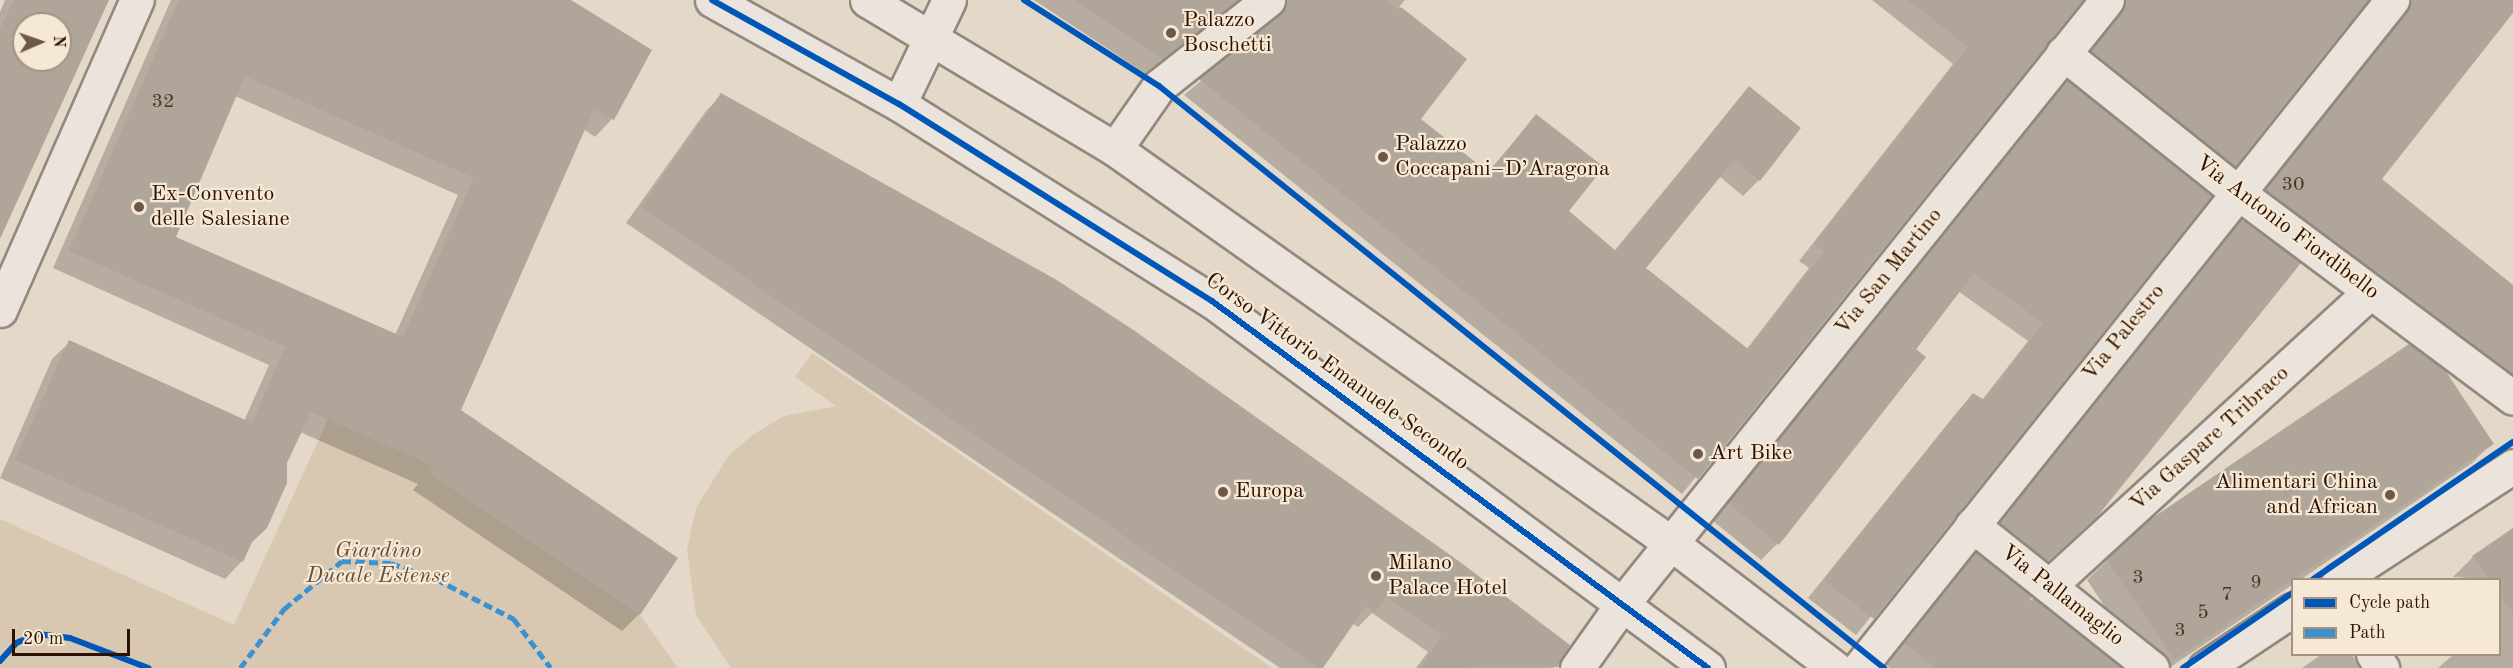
<!DOCTYPE html>
<meta charset="utf-8">
<style>
body{margin:0}
#map{position:relative;width:2513px;height:668px;overflow:hidden;background:#e4d9c9;font-family:"Old Standard TT",serif}
div>[style]{position:absolute}
.green>*{inset:0;background:#d8c7b1}
.shadow>*{inset:0;background:#0003}
.building>*{inset:0;background:#afa599}
.roads{filter:drop-shadow(2px 0 #92887d) drop-shadow(-2px 0 #92887d) drop-shadow(0 2px #92887d) drop-shadow(0 -2px #92887d)}
.minor>*{height:33px;margin:-16.5px;padding:0 16.5px;transform-origin:16.5px;border-radius:16.5px;background:#eae4dc}
.quiet>*{height:4.5px;margin-top:-2.25px;transform-origin:0;background:repeating-linear-gradient(90deg,#3c92d0 0 9px,transparent 0 13.5px)}
.cycleway>*{height:6px;margin:-3px;padding:0 3px;transform-origin:3px;border-radius:3px;background:#0057b8}
.dots>*{width:16px;height:16px;translate:-50% -50%;box-sizing:border-box;border:3px solid #f5e8d5;border-radius:50%}
span{translate:-50% -50%;white-space:nowrap;text-align:center;line-height:1.15;-webkit-text-stroke:4.5px #f5e8d5;paint-order:stroke}
.number-label{font-size:20px;color:#4e3626}
.number-label span{-webkit-text-stroke-width:0}
.poi-label{font-size:22px;color:#2e1100}
.left{translate:0 -50%;text-align:left}
.right{translate:-100% -50%;text-align:right}
.street-label{font-size:22px;color:#2e1100}
.park-label{font-size:22px;color:#664c37;font-style:italic}
.legend{position:absolute;left:2291px;top:578px;width:210px;height:78px;box-sizing:border-box;background:#f5e8d5;border:2px solid #a59280;margin:0;padding:8px 10px;list-style:none;font-size:18px;color:#2e1100}
.legend li{display:flex;align-items:center;gap:12px;height:30px}
.legend b{width:30px;border:2px solid #a59280}
.north{position:absolute;left:12px;top:12px;width:60px;height:60px;box-sizing:border-box;background:#f5e8d5;border:2px solid #a59280;border-radius:50%;rotate:88deg;font-size:16px;font-weight:700;line-height:24px;text-align:center;color:#2e1100}
.north::after{content:'';display:block;margin:auto;width:21px;height:27px;background:#6e5746;clip-path:polygon(50% 0,100% 100%,50% 72%,0 100%)}
.scale{position:absolute;left:12px;top:629px;width:118px;height:27px;box-sizing:border-box;border:3px solid #2e1100;border-top:0;padding-left:8px;font-size:18px;line-height:21px;white-space:nowrap;color:#2e1100;-webkit-text-stroke:4px #f5e8d5;paint-order:stroke}
</style>
<div id="map">
<div class="green">
<i style="clip-path:polygon(812px 353px,1272px 668px,731px 668px,696px 615px,687px 550px,696px 508px,729px 455px,754px 434px,784px 416px,836px 406px,795px 377px)"></i>
<i style="clip-path:polygon(328px 419px,434px 466px,430px 473px,640px 615px,678px 668px,0 668px,0 519px,234px 625px)"></i>
</div>
<div class="shadow">
<i style="clip-path:polygon(evenodd,5px 0,108px 0,0 224px,0 12px,5px 0,24px 24px,60px 24px,60px 60px,24px 60px,24px 24px)"></i>
<i style="clip-path:polygon(evenodd,171px 0,568px 0,650px 50px,612px 119px,595px 137px,583px 129px,459px 411px,639px 614px,622px 631px,413px 490px,418px 484px,300px 432px,242px 561px,225px 579px,0 478px,52px 359px,70px 342px,244px 421px,269px 365px,53px 268px,171px 0,235px 96px,458px 195px,395px 335px,174px 238px,235px 96px)"></i>
<i style="clip-path:polygon(1034px 0,1245px 0,1146px 74px)"></i>
<i style="clip-path:polygon(1261px 0,1405px 0,1399px 7px,1465px 59px,1419px 119px,1487px 173px,1536px 116px,1567px 211px,1614px 251px,1749px 88px,1759px 180px,1743px 196px,1719px 176px,1644px 269px,1746px 350px,1809px 268px,1799px 261px,1953px 64px,1872px 0,2083px 0,1682px 494px,1184px 95px,1266px 27px,1271px 13px)"></i>
<i style="clip-path:polygon(2098px 0,2369px 0,2218px 181px,2075px 67px,2110px 19px)"></i>
<i style="clip-path:polygon(2382px 0,2513px 0,2513px 10px,2380px 179px,2513px 287px,2513px 396px,2250px 206px,2391px 29px,2394px 9px)"></i>
<i style="clip-path:polygon(2067px 82px,2210px 196px,1856px 635px,1808px 598px,1957px 412px,1973px 395px,1982px 400px,2028px 341px,1958px 291px,1777px 544px,1761px 560px,1713px 521px)"></i>
<i style="clip-path:polygon(722px 95px,1568px 646px,1553px 668px,1416px 668px,1428px 652px,1372px 613px,1358px 627px,1352px 623px,1321px 668px,1280px 668px,626px 223px,706px 111px)"></i>
<i style="clip-path:polygon(2242px 221px,2078px 534px,2030px 578px,1983px 541px)"></i>
<i style="clip-path:polygon(2492px 443px,2472px 463px,2300px 580px,2292px 580px,2292px 585px,2169px 668px,2146px 668px,2087px 580px,2107px 560px)"></i>
<i style="clip-path:polygon(2513px 530px,2513px 668px,2438px 668px,2454px 654px,2500px 654px,2500px 580px,2453px 577px,2473px 557px)"></i>
<i style="clip-path:polygon(1976px 554px,2023px 606px,2119px 668px,1890px 668px,1884px 663px)"></i>
<i style="clip-path:polygon(2322px 654px,2352px 654px,2359px 668px,2302px 668px)"></i>
</div>
<div class="building">
<i style="clip-path:polygon(evenodd,14px 0,109px 0,0 239px,0 29px,14px 0,24px 24px,60px 24px,60px 60px,24px 60px,24px 24px)"></i>
<i style="clip-path:polygon(evenodd,179px 0,571px 0,652px 50px,614px 120px,594px 109px,461px 410px,678px 558px,640px 615px,429px 472px,434px 466px,311px 412px,287px 463px,287px 483px,267px 528px,252px 542px,243px 562px,15px 460px,69px 340px,252px 423px,285px 347px,69px 251px,179px 0,245px 76px,474px 178px,403px 337px,176px 237px,245px 76px)"></i>
<i style="clip-path:polygon(1074px 0,1238px 0,1163px 59px)"></i>
<i style="clip-path:polygon(1286px 0,1386px 0,1399px 10px,1401px 7px,1467px 59px,1421px 119px,1489px 173px,1536px 114px,1604px 167px,1569px 211px,1616px 251px,1749px 86px,1801px 128px,1760px 181px,1734px 160px,1646px 268px,1748px 349px,1824px 252px,1814px 244px,1968px 47px,1908px 0,2083px 0,1698px 479px,1199px 79px,1280px 15px)"></i>
<i style="clip-path:polygon(2125px 0,2368px 0,2235px 167px,2090px 51px,2122px 12px)"></i>
<i style="clip-path:polygon(2410px 0,2513px 0,2513px 13px,2382px 179px,2513px 285px,2513px 375px,2265px 189px,2407px 12px)"></i>
<i style="clip-path:polygon(2067px 80px,2212px 196px,1874px 619px,1824px 580px,1973px 393px,1984px 400px,2043px 323px,1974px 273px,1916px 349px,1926px 357px,1779px 545px,1728px 503px)"></i>
<i style="clip-path:polygon(721px 93px,1055px 279px,1132px 329px,1460px 562px,1570px 645px,1558px 667px,1420px 668px,1442px 636px,1386px 597px,1375px 613px,1366px 606px,1323px 668px,1318px 668px,641px 207px)"></i>
<i style="clip-path:polygon(2241px 219px,2301px 263px,2097px 517px,2048px 561px,1999px 523px)"></i>
<i style="clip-path:polygon(2409px 344px,2445px 370px,2494px 444px,2174px 660px,2106px 559px,2148px 521px)"></i>
<i style="clip-path:polygon(2513px 528px,2513px 613px,2499px 594px,2499px 579px,2489px 579px,2472px 556px)"></i>
<i style="clip-path:polygon(1976px 552px,2032px 597px,2029px 601px,2034px 598px,2122px 668px,1936px 668px,1903px 643px)"></i>
</div>
<div class="roads">
<div class="minor">
<i style="left:712px;top:0;width:214px;rotate:29.1deg"></i>
<i style="left:899px;top:104px;width:370px;rotate:32.2deg"></i>
<i style="left:1212px;top:301px;width:617px;rotate:36.5deg"></i>
<i style="left:867px;top:0;width:289px;rotate:31deg"></i>
<i style="left:1115px;top:149px;width:683px;rotate:35.34deg"></i>
<i style="left:1672px;top:544px;width:205px;rotate:37.3deg"></i>
<i style="left:2063px;top:53px;width:223px;rotate:38.6deg"></i>
<i style="left:2237px;top:192px;width:344px;rotate:36.7deg"></i>
<i style="left:899px;top:104px;width:115px;rotate:-64.3deg"></i>
<i style="left:1115px;top:149px;width:77px;rotate:-55.1deg"></i>
<i style="left:1159px;top:86px;width:139px;rotate:-38.3deg"></i>
<i style="left:0;top:310px;width:339px;rotate:-66.2deg"></i>
<i style="left:1972px;top:525px;width:230px;rotate:38.5deg"></i>
<i style="left:2339px;top:580px;width:208px;rotate:-33.2deg"></i>
<i style="left:2049px;top:586px;width:435px;rotate:-42.5deg"></i>
<i style="left:2373px;top:654px;width:17px;rotate:57deg"></i>
<i style="left:1577px;top:668px;width:80px;rotate:-54.7deg"></i>
<i style="left:1623px;top:603px;width:773px;rotate:-51.25deg"></i>
<i style="left:1859px;top:668px;width:855px;rotate:-51.41deg"></i>
<i style="left:2205px;top:668px;width:105px;rotate:-33.7deg"></i>
</div>
</div>
<div class="quiet">
<i style="left:240px;top:668px;width:74px;rotate:-53.3deg"></i>
<i style="left:284px;top:609px;width:75px;rotate:-39.6deg"></i>
<i style="left:342px;top:561px;width:49px;rotate:2.3deg"></i>
<i style="left:391px;top:563px;width:48px;rotate:19.6deg"></i>
<i style="left:436px;top:579px;width:88px;rotate:27.1deg"></i>
<i style="left:514px;top:619px;width:61px;rotate:52.9deg"></i>
</div>
<div class="cycleway">
<i style="left:712px;top:0;width:214px;rotate:29.1deg"></i>
<i style="left:899px;top:104px;width:370px;rotate:32.2deg"></i>
<i style="left:1212px;top:301px;width:617px;rotate:36.5deg"></i>
<i style="left:1024px;top:0;width:160px;rotate:32.5deg"></i>
<i style="left:1159px;top:86px;width:930px;rotate:38.76deg"></i>
<i style="left:2312px;top:580px;width:244px;rotate:-34.5deg"></i>
<i style="left:0;top:661px;width:24px;rotate:-48deg"></i>
<i style="left:16px;top:643px;width:24px;rotate:-22deg"></i>
<i style="left:38px;top:634px;width:32px;rotate:7deg"></i>
<i style="left:70px;top:638px;width:84px;rotate:21deg"></i>
<i style="left:2183px;top:668px;width:132px;rotate:-34.5deg"></i>
</div>
<div class="dots">
<i style="left:1171px;top:33px;background:#6e5746"></i>
<i style="left:1383px;top:157px;background:#6e5746"></i>
<i style="left:139px;top:207px;background:#6e5746"></i>
<i style="left:1698px;top:454px;background:#6e5746"></i>
<i style="left:1223px;top:492px;background:#6e5746"></i>
<i style="left:2390px;top:495px;background:#6e5746"></i>
<i style="left:1376px;top:576px;background:#6e5746"></i>
</div>
<div class="number-label">
<span style="left:163px;top:102px">32</span>
<span style="left:2293px;top:185px">30</span>
<span style="left:2138px;top:578px">3</span>
<span style="left:2256px;top:583px">9</span>
<span style="left:2227px;top:595px">7</span>
<span style="left:2203px;top:613px">5</span>
<span style="left:2180px;top:631px">3</span>
</div>
<div class="poi-label">
<span class="left" style="left:1183px;top:33px">Palazzo<br>Boschetti</span>
<span class="left" style="left:1395px;top:157px">Palazzo<br>Coccapani–D’Aragona</span>
<span class="left" style="left:151px;top:207px">Ex-Convento<br>delle Salesiane</span>
<span class="left" style="left:1710px;top:454px">Art Bike</span>
<span class="right" style="left:2378px;top:495px">Alimentari China<br>and African</span>
<span class="left" style="left:1235px;top:492px">Europa</span>
<span class="left" style="left:1388px;top:576px">Milano<br>Palace Hotel</span>
</div>
<div class="street-label">
<span style="left:2287px;top:228px;rotate:37deg">Via Antonio Fiordibello</span>
<span style="left:1889px;top:272px;rotate:-51deg">Via San Martino</span>
<span style="left:2124px;top:333px;rotate:-51deg">Via Palestro</span>
<span style="left:1337px;top:372px;rotate:36deg">Corso Vittorio Emanuele Secondo</span>
<span style="left:2210px;top:439px;rotate:-42deg">Via Gaspare Tribraco</span>
<span style="left:2062px;top:596px;rotate:38deg">Via Pallamaglio</span>
</div>
<div class="park-label">
<span style="left:378px;top:564px">Giardino<br>Ducale Estense</span>
</div>
<ul class="legend">
<li><b style="height:8px;background:#0057b8"></b>Cycle path</li>
<li><b style="height:8px;background:#3c92d0"></b>Path</li>
</ul>
<div class="north">N</div>
<div class="scale">20 m</div>
</div>
